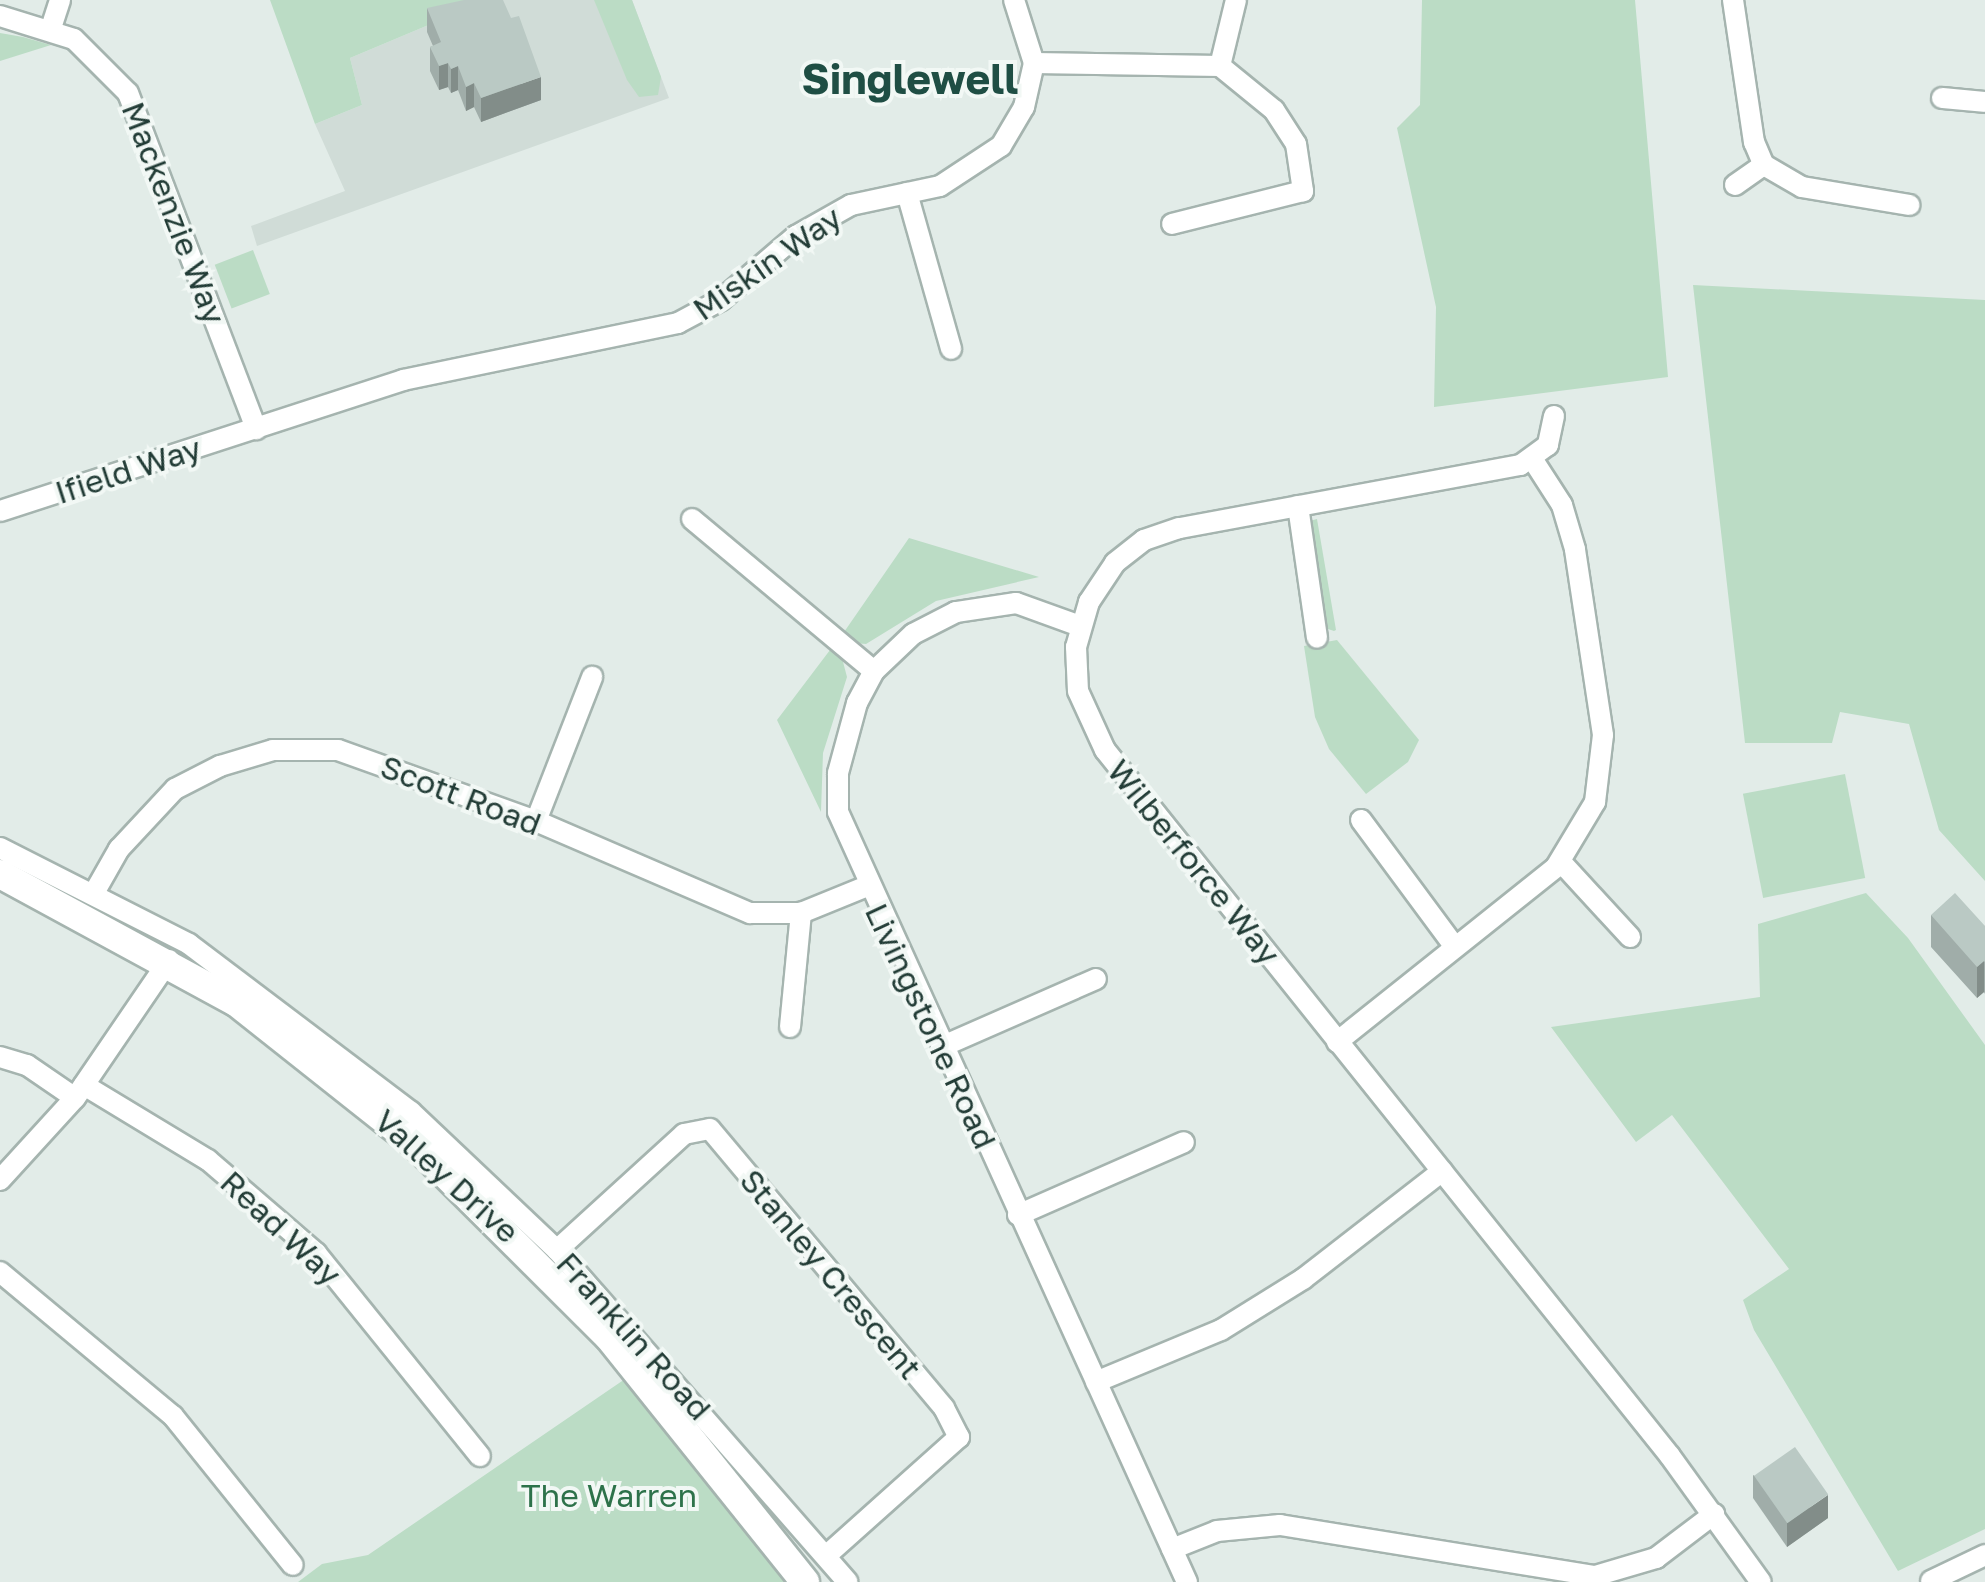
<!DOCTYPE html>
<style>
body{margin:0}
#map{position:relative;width:1985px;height:1582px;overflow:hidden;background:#e2ece8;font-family:"Golos Text",sans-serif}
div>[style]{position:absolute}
.built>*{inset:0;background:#d0dcd7}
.green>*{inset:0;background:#bbdcc5;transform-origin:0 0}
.roads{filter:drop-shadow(2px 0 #a5b4af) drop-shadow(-2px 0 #a5b4af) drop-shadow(0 2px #a5b4af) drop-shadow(0 -2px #a5b4af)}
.minor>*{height:20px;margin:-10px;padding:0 10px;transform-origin:10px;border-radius:10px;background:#fff}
.tertiary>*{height:28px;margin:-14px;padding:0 14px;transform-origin:14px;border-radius:14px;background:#fff}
.wall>*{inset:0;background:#a0ada9}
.shaded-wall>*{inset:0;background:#828d89}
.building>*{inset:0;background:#bac9c4;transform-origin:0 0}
span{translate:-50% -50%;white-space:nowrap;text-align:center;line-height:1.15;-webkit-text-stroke:8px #f2f8f5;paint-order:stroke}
.street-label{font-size:32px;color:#223c36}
.park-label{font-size:32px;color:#2d724a}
.district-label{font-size:42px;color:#1f4e44;font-weight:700}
</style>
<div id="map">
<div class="built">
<i style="clip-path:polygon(488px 0,632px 0,669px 98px,257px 246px,251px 226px,345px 191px,315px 124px,362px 105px,350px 58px)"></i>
</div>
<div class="green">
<i style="clip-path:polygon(270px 0,488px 0,350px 58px,362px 105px,315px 124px)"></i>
<i style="clip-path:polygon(594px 0,632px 0,661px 77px,658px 95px,639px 97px,627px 80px)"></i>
<i style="clip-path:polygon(1422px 0,1635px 0,1668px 377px,1434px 407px,1436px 307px,1397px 128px,1420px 105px)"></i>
<i style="clip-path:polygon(0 33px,23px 37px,51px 45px,0 61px)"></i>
<i style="left:253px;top:250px;width:47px;height:41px;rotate:69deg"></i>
<i style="clip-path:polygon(1693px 285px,1985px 300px,1985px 881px,1939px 830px,1909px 724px,1840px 712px,1832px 743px,1745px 743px)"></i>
<i style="clip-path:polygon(1317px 519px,1336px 630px,1334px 631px,1325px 628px,1306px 522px)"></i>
<i style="clip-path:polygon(909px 538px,1039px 577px,936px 601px,866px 644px,854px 643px,842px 635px)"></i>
<i style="clip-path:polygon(1337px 640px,1419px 740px,1408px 762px,1366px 794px,1329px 749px,1315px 717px,1304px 646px)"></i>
<i style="clip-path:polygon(830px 650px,842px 658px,847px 677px,823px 753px,821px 812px,777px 720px)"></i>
<i style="left:1845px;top:774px;width:106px;height:104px;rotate:79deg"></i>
<i style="clip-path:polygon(1866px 893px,1908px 938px,1985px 1045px,1985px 1529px,1898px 1571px,1754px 1330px,1743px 1300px,1789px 1269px,1672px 1115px,1636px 1142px,1551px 1027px,1760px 997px,1758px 924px)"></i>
<i style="clip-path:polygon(625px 1379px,793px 1582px,298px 1582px,322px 1564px,368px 1555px)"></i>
</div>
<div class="roads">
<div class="minor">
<i style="left:1733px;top:0;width:144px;rotate:81.6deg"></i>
<i style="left:1754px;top:142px;width:25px;rotate:67deg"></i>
<i style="left:0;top:16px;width:77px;rotate:17.3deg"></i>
<i style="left:74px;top:39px;width:76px;rotate:45deg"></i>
<i style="left:128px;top:93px;width:360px;rotate:69.1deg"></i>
<i style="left:51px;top:28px;width:29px;rotate:-72deg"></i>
<i style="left:1034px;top:63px;width:186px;rotate:0.9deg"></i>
<i style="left:1220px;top:66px;width:70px;rotate:39.2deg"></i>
<i style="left:1274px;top:110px;width:40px;rotate:57.1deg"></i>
<i style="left:1296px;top:144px;width:48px;rotate:81.5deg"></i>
<i style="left:1303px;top:191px;width:135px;rotate:165.9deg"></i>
<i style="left:1220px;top:66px;width:68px;rotate:-76.4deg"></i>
<i style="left:1942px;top:98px;width:43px;rotate:5.3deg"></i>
<i style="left:1735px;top:185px;width:35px;rotate:-35deg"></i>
<i style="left:1764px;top:165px;width:44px;rotate:30.1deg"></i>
<i style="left:1802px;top:187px;width:109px;rotate:9.5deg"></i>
<i style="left:907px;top:193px;width:162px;rotate:74.2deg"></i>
<i style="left:1554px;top:416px;width:30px;rotate:102deg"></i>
<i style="left:1548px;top:445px;width:34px;rotate:144deg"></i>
<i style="left:1520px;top:465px;width:347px;rotate:169.5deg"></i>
<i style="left:1179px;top:528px;width:37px;rotate:161deg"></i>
<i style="left:1144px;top:540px;width:37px;rotate:142deg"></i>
<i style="left:1115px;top:563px;width:47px;rotate:123.7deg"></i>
<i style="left:1089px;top:602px;width:47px;rotate:106.1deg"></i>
<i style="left:1076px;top:647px;width:44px;rotate:87.4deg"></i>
<i style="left:1078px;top:691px;width:65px;rotate:65.4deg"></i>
<i style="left:1105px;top:750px;width:904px;rotate:51.33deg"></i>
<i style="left:1670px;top:1456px;width:155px;rotate:54.2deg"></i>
<i style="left:1298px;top:506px;width:133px;rotate:81.8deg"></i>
<i style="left:0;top:511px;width:424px;rotate:-18deg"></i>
<i style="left:403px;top:380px;width:281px;rotate:-11.7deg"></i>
<i style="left:678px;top:323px;width:49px;rotate:-28.1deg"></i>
<i style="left:721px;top:300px;width:99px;rotate:-40.5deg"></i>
<i style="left:796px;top:236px;width:63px;rotate:-29.4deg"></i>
<i style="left:851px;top:205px;width:91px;rotate:-12.1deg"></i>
<i style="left:940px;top:186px;width:73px;rotate:-33.3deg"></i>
<i style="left:1001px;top:146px;width:45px;rotate:-59.5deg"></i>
<i style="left:1024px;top:107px;width:45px;rotate:-77.2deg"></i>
<i style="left:1034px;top:63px;width:66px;rotate:-107.6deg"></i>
<i style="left:692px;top:519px;width:237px;rotate:39.9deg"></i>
<i style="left:1080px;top:626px;width:68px;rotate:-160.2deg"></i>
<i style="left:1016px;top:603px;width:61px;rotate:171.5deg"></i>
<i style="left:956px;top:612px;width:48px;rotate:152.9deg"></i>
<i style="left:913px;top:634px;width:54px;rotate:136.5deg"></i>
<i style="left:874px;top:671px;width:36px;rotate:118deg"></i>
<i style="left:857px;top:703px;width:73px;rotate:105.2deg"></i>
<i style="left:838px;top:773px;width:39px;rotate:90deg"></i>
<i style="left:838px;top:812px;width:845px;rotate:65.62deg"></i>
<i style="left:1361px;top:820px;width:158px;rotate:53.5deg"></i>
<i style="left:536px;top:821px;width:155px;rotate:-68.7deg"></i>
<i style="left:0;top:848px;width:212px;rotate:26.9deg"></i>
<i style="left:189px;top:944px;width:278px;rotate:37.1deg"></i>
<i style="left:411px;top:1112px;width:201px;rotate:43.4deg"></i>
<i style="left:557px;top:1250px;width:441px;rotate:48.8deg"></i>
<i style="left:1561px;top:862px;width:102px;rotate:47.4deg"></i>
<i style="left:94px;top:893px;width:51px;rotate:-60.4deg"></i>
<i style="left:119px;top:849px;width:82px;rotate:-47deg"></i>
<i style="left:175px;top:789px;width:51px;rotate:-27.1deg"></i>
<i style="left:220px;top:766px;width:55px;rotate:-16.8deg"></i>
<i style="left:273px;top:750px;width:65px"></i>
<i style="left:338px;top:750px;width:210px;rotate:19.7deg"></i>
<i style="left:536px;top:821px;width:233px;rotate:23.3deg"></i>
<i style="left:750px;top:913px;width:51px"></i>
<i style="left:801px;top:913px;width:71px;rotate:-22.2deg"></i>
<i style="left:790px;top:1027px;width:115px;rotate:-84.5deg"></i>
<i style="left:1337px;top:1042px;width:280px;rotate:-38.6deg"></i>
<i style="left:1556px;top:867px;width:76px;rotate:-59deg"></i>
<i style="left:1595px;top:802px;width:67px;rotate:-83.2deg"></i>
<i style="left:1603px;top:735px;width:188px;rotate:-98.6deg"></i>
<i style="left:1575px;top:549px;width:46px;rotate:-106.5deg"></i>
<i style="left:1562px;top:505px;width:54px;rotate:-122.8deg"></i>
<i style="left:941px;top:1047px;width:169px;rotate:-23.7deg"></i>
<i style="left:0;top:1057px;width:28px;rotate:17deg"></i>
<i style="left:27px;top:1065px;width:58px;rotate:34.5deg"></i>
<i style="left:84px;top:1085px;width:145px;rotate:31.2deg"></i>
<i style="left:208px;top:1160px;width:143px;rotate:40.7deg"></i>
<i style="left:316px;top:1253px;width:261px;rotate:51.1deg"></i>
<i style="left:0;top:1180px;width:111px;rotate:-47.6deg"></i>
<i style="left:75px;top:1098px;width:167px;rotate:-55.7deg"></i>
<i style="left:1018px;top:1215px;width:181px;rotate:-23.7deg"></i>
<i style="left:557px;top:1250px;width:172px;rotate:-42.4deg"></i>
<i style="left:684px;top:1134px;width:26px;rotate:-11deg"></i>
<i style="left:710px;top:1129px;width:364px;rotate:50deg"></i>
<i style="left:944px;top:1408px;width:33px;rotate:63deg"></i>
<i style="left:959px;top:1437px;width:178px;rotate:138.2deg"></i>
<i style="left:0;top:1272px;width:225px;rotate:39.8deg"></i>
<i style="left:173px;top:1416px;width:191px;rotate:51.2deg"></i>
<i style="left:1096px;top:1382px;width:135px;rotate:-22.6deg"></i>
<i style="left:1221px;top:1330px;width:97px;rotate:-31.9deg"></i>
<i style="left:1303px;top:1279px;width:176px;rotate:-37.8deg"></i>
<i style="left:1172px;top:1549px;width:48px;rotate:-21.8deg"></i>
<i style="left:1217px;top:1531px;width:63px;rotate:-5.4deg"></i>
<i style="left:1280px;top:1525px;width:319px;rotate:9.2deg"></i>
<i style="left:1595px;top:1576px;width:64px;rotate:-16.4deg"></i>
<i style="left:1656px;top:1558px;width:73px;rotate:-37.2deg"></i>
<i style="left:1931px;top:1581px;width:60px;rotate:-25.7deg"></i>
</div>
<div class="tertiary">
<i style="left:0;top:874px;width:268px;rotate:28.5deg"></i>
<i style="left:236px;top:1002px;width:228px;rotate:38.4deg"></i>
<i style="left:415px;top:1144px;width:272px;rotate:44.9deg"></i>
<i style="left:608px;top:1336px;width:315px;rotate:51.3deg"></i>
</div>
</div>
<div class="wall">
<i style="clip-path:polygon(427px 8px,541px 100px,481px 122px,474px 107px,466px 111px,458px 90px,451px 93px,448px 87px,439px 90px,430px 71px,430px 47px,433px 46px,427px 32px)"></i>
<i style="clip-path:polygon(1931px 915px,1985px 926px,1985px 994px,1984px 992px,1977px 998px,1931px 947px)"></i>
<i style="clip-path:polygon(1753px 1475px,1828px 1518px,1787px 1547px,1753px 1498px)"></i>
</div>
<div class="shaded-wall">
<i style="clip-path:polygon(448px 63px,448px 87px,439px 90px,439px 66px)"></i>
<i style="clip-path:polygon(458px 66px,458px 90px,451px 93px,451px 69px)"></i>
<i style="clip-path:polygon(541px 77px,541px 100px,481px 122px,481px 98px)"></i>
<i style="clip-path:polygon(474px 83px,474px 107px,466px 111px,466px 87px)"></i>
<i style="clip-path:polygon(1984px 961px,1984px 992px,1977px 998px,1977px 967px)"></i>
<i style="clip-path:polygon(1828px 1495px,1828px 1518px,1787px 1547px,1787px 1523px)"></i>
</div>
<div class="building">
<i style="clip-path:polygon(464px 0,503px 0,511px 18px,519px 16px,541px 77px,481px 98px,474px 83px,466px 87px,458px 66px,451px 69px,448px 63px,439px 66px,430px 47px,441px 42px,427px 8px)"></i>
<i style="clip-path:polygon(1955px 893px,1985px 926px,1985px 962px,1984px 961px,1977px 967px,1931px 915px)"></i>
<i style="left:1795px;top:1447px;width:58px;height:50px;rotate:55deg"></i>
</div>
<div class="street-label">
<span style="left:174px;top:213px;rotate:69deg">Mackenzie Way</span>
<span style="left:767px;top:263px;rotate:-35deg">Miskin Way</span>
<span style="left:128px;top:470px;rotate:-18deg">Ifield Way</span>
<span style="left:461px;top:795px;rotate:21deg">Scott Road</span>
<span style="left:1194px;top:862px;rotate:51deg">Wilberforce Way</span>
<span style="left:931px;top:1026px;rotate:65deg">Livingstone Road</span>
<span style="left:447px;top:1176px;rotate:42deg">Valley Drive</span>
<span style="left:281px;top:1228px;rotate:43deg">Read Way</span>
<span style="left:831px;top:1274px;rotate:50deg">Stanley Crescent</span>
<span style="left:634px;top:1336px;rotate:48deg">Franklin Road</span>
</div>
<div class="park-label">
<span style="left:609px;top:1495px">The Warren</span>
</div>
<div class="district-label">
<span style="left:910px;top:78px">Singlewell</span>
</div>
</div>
